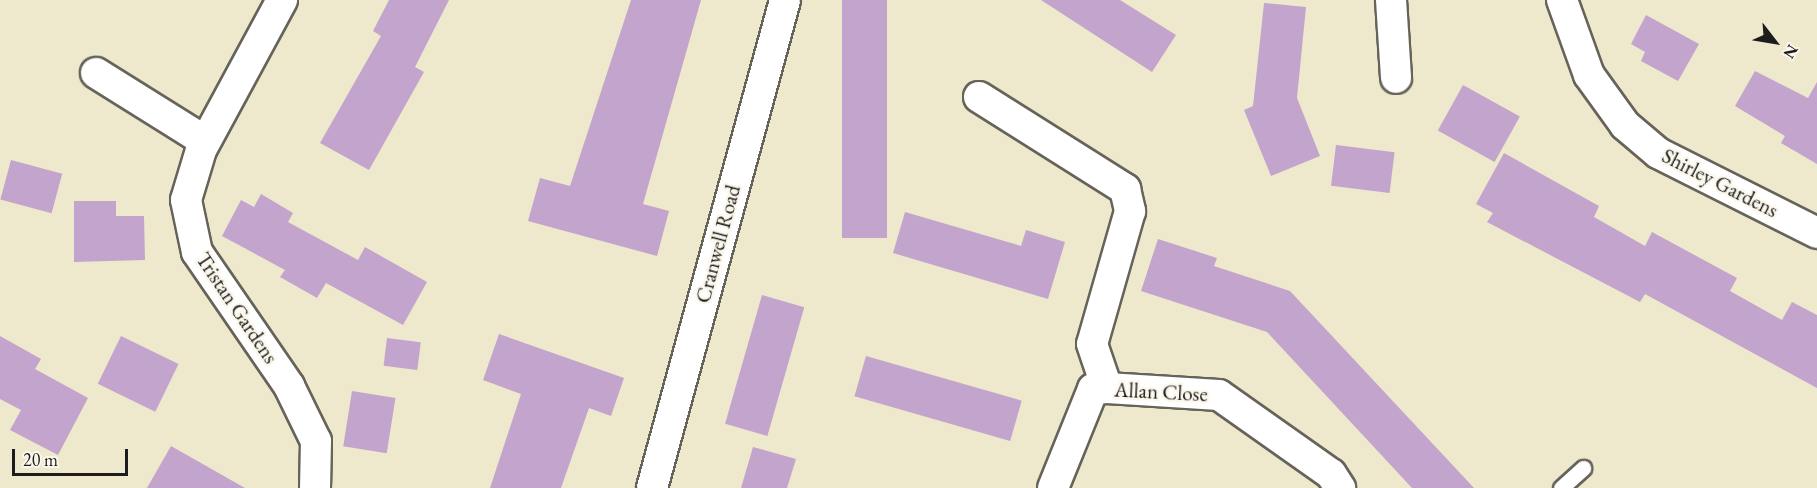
<!DOCTYPE html>
<style>
body{margin:0}
#map{position:relative;width:1817px;height:488px;overflow:hidden;background:#eee8cc;font-family:"EB Garamond",serif}
div>[style]{position:absolute}
.building>*{inset:0;background:#c3a4cc;transform-origin:0 0}
.roads{filter:drop-shadow(2px 0 #66635a) drop-shadow(-2px 0 #66635a) drop-shadow(0 2px #66635a) drop-shadow(0 -2px #66635a)}
.service>*{height:15px;margin:-7.5px;padding:0 7.5px;transform-origin:7.5px;border-radius:7.5px;background:#fff}
.minor>*{height:30px;margin:-15px;padding:0 15px;transform-origin:15px;border-radius:15px;background:#fff}
span{translate:-50% -50%;white-space:nowrap;text-align:center;line-height:1.15;-webkit-text-stroke:5px #fbf7ec;paint-order:stroke}
.street-label{font-size:21px;color:#1c1c1c}
.north{position:absolute;left:1745px;top:12px;width:60px;height:60px;-webkit-text-stroke:4px #fbf7ec;paint-order:stroke;rotate:121deg;font-size:16px;font-weight:700;line-height:24px;text-align:center;color:#1c1c1c}
.north::after{content:'';display:block;margin:auto;width:21px;height:27px;background:#1c1c1c;clip-path:polygon(50% 0,100% 100%,50% 72%,0 100%)}
.scale{position:absolute;left:12px;top:449px;width:116px;height:27px;box-sizing:border-box;border:3px solid #1c1c1c;border-top:0;padding-left:8px;font-size:18px;line-height:21px;white-space:nowrap;color:#1c1c1c;-webkit-text-stroke:4px #fbf7ec;paint-order:stroke}
</style>
<div id="map">
<div class="building">
<i style="clip-path:polygon(389px 0,449px 0,415px 67px,424px 72px,369px 170px,320px 143px,381px 36px,373px 31px)"></i>
<i style="clip-path:polygon(631px 0,701px 0,643px 204px,669px 211px,657px 256px,528px 221px,540px 178px,570px 186px)"></i>
<i style="left:842px;top:0;width:45px;height:238px"></i>
<i style="clip-path:polygon(1041px 0,1120px 0,1176px 35px,1152px 72px)"></i>
<i style="clip-path:polygon(1264px 3px,1306px 7px,1297px 98px,1320px 156px,1271px 176px,1244px 110px,1253px 106px)"></i>
<i style="clip-path:polygon(1646px 15px,1699px 44px,1678px 81px,1641px 61px,1645px 52px,1631px 44px)"></i>
<i style="clip-path:polygon(1755px 71px,1808px 98px,1817px 82px,1817px 164px,1781px 143px,1785px 136px,1735px 106px)"></i>
<i style="left:1463px;top:85px;width:65px;height:52px;rotate:29deg"></i>
<i style="left:1336px;top:145px;width:59px;height:41px;rotate:7deg"></i>
<i style="clip-path:polygon(1504px 153px,1599px 206px,1594px 217px,1645px 246px,1652px 232px,1737px 278px,1730px 291px,1782px 320px,1792px 302px,1817px 315px,1817px 388px,1645px 294px,1640px 302px,1487px 222px,1493px 213px,1476px 204px)"></i>
<i style="left:11px;top:160px;width:53px;height:41px;rotate:15deg"></i>
<i style="clip-path:polygon(261px 194px,293px 213px,288px 222px,358px 260px,365px 247px,427px 282px,403px 325px,326px 283px,317px 298px,280px 277px,285px 270px,222px 236px,241px 200px,254px 207px)"></i>
<i style="clip-path:polygon(74px 201px,116px 201px,116px 216px,144px 216px,145px 260px,74px 262px)"></i>
<i style="clip-path:polygon(905px 212px,1021px 246px,1026px 230px,1065px 242px,1048px 299px,893px 253px)"></i>
<i style="clip-path:polygon(1158px 239px,1217px 258px,1214px 266px,1290px 291px,1474px 488px,1412px 488px,1267px 332px,1141px 291px)"></i>
<i style="left:762px;top:295px;width:44px;height:134px;rotate:16deg"></i>
<i style="clip-path:polygon(499px 334px,624px 378px,611px 416px,589px 408px,561px 488px,490px 488px,521px 394px,483px 380px)"></i>
<i style="clip-path:polygon(0 336px,41px 359px,35px 369px,88px 398px,58px 455px,10px 430px,21px 410px,0 399px)"></i>
<i style="left:121px;top:336px;width:64px;height:53px;rotate:26deg"></i>
<i style="left:387px;top:338px;width:34px;height:28px;rotate:7deg"></i>
<i style="left:866px;top:356px;width:162px;height:42px;rotate:16deg"></i>
<i style="left:352px;top:391px;width:44px;height:56px;rotate:9deg"></i>
<i style="clip-path:polygon(171px 446px,245px 488px,147px 488px)"></i>
<i style="clip-path:polygon(753px 447px,796px 459px,787px 488px,741px 488px)"></i>
</div>
<div class="roads">
<div class="service">
<i style="left:1561px;top:488px;width:30px;rotate:-42deg"></i>
</div>
<div class="minor">
<i style="left:282px;top:0;width:170px;rotate:118.4deg"></i>
<i style="left:201px;top:150px;width:52px;rotate:106.7deg"></i>
<i style="left:186px;top:200px;width:53px;rotate:78.1deg"></i>
<i style="left:197px;top:252px;width:163px;rotate:55.5deg"></i>
<i style="left:289px;top:386px;width:61px;rotate:63.9deg"></i>
<i style="left:316px;top:441px;width:47px;rotate:91.2deg"></i>
<i style="left:1391px;top:0;width:78px;rotate:86.3deg"></i>
<i style="left:1562px;top:0;width:80px;rotate:70.2deg"></i>
<i style="left:1589px;top:75px;width:62px;rotate:54.2deg"></i>
<i style="left:1625px;top:125px;width:43px;rotate:40.3deg"></i>
<i style="left:1658px;top:153px;width:178px;rotate:26.7deg"></i>
<i style="left:96px;top:73px;width:128px;rotate:32deg"></i>
<i style="left:979px;top:97px;width:173px;rotate:32.2deg"></i>
<i style="left:1125px;top:189px;width:23px;rotate:77deg"></i>
<i style="left:1130px;top:211px;width:138px;rotate:105.9deg"></i>
<i style="left:1092px;top:344px;width:46px;rotate:71.2deg"></i>
<i style="left:652px;top:488px;width:506px;rotate:-74.75deg"></i>
<i style="left:1053px;top:488px;width:107px;rotate:-68deg"></i>
<i style="left:1093px;top:389px;width:14px;rotate:-4deg"></i>
<i style="left:1107px;top:388px;width:112px;rotate:3.6deg"></i>
<i style="left:1219px;top:395px;width:137px;rotate:35.2deg"></i>
<i style="left:1331px;top:474px;width:17px;rotate:57deg"></i>
</div>
</div>
<div class="street-label">
<span style="left:1720px;top:183px;rotate:27deg">Shirley Gardens</span>
<span style="left:718px;top:244px;rotate:-75deg">Cranwell Road</span>
<span style="left:237px;top:308px;rotate:56deg">Tristan Gardens</span>
<span style="left:1161px;top:392px;rotate:3deg">Allan Close</span>
</div>
<div class="north">N</div>
<div class="scale">20 m</div>
</div>
